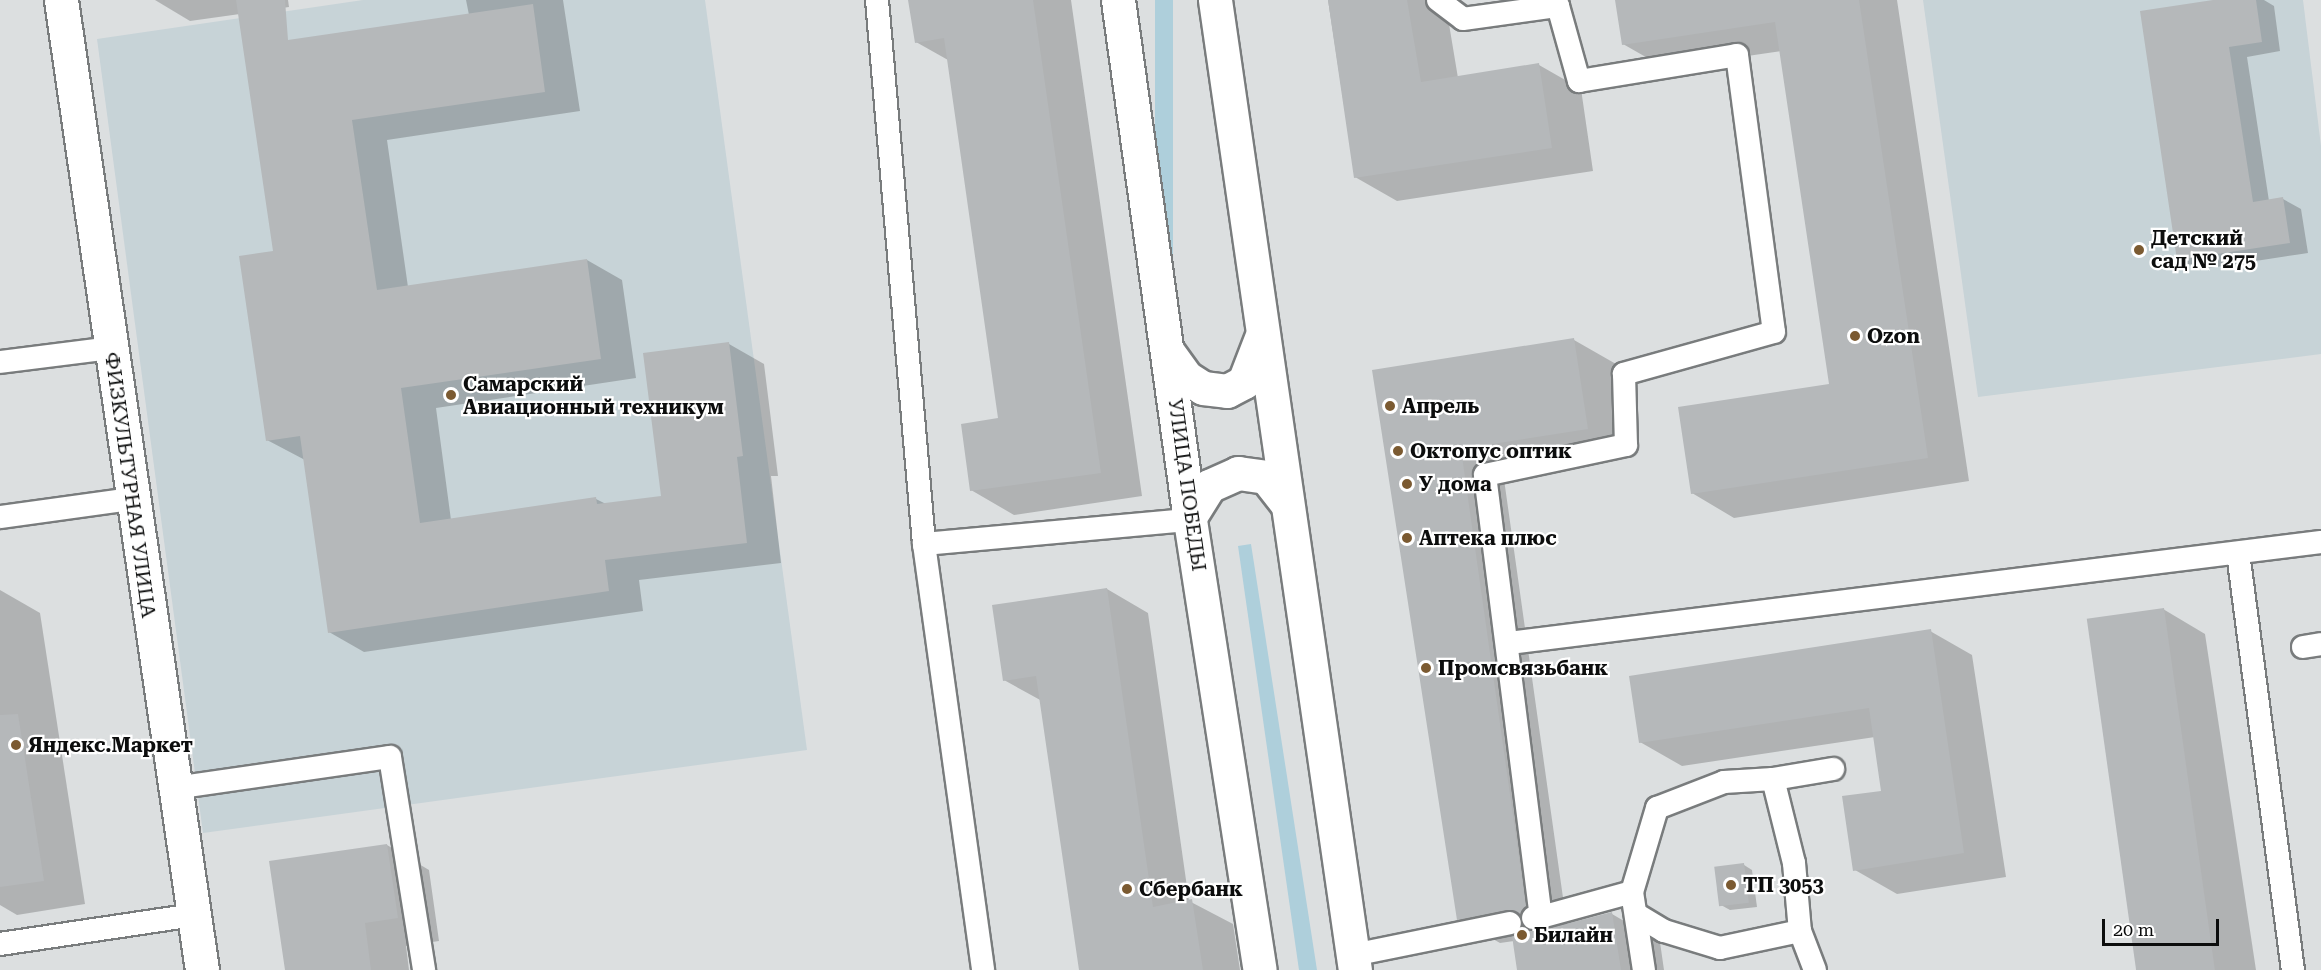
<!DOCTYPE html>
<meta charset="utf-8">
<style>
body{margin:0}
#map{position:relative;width:2321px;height:970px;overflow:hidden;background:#dcdfe0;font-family:"Roboto Serif",serif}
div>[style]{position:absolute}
.built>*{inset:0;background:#c7d3d7}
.green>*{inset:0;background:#aecfdb;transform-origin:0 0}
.shadow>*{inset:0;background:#0003}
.building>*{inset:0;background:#b5b8ba;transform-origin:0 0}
.roads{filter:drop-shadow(2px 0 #797c7d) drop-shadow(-2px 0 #797c7d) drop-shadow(0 2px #797c7d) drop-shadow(0 -2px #797c7d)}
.lane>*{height:22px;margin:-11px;padding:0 11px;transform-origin:11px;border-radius:11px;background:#fff}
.secondary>*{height:33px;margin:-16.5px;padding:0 16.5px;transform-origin:16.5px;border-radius:16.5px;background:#fff}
.primary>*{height:33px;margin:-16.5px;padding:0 16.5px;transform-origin:16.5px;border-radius:16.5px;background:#fff}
.dots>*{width:16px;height:16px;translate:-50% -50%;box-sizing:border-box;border:3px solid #fff;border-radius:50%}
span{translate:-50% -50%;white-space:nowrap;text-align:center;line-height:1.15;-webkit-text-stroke:4.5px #fff;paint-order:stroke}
.poi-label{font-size:20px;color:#0c0d0d;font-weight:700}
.left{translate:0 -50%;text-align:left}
.street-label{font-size:20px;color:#0c0d0d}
.scale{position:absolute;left:2102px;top:919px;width:117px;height:27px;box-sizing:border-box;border:3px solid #0c0d0d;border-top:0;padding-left:8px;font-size:18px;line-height:21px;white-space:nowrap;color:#0c0d0d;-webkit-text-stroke:4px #fff;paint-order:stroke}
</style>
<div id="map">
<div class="built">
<i style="clip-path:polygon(363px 0,705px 0,807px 750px,203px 833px,97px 39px)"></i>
<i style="clip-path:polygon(1923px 0,2303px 0,2321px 146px,2321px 354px,1978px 397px)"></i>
</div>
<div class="green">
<i style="left:1155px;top:0;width:18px;height:335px"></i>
<i style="clip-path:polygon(1251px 544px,1317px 970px,1299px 970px,1238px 546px)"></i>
</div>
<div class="shadow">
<i style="clip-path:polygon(288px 0,289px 7px,190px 21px,155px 0)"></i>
<i style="clip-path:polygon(466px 0,563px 0,580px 111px,387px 140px,408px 287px,587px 260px,622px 280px,636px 378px,436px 408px,451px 520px,596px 499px,606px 504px,663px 497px,729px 344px,764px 364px,778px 476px,771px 476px,781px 563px,639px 580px,643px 611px,364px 652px,329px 632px,305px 460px,267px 440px,274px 252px,245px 47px,469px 15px)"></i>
<i style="clip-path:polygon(910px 0,1071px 0,1142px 496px,1014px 515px,971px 490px,1000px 420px,948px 60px,916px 42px)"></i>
<i style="clip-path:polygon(1328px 0,1445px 0,1458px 78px,1539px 65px,1581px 89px,1593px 171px,1397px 201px,1355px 177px)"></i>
<i style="clip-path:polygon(1617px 0,1897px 0,1969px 481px,1734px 518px,1692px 493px,1831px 385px,1781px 51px,1665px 68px,1623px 44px)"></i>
<i style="clip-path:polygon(2223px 0,2264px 0,2274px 6px,2280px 51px,2247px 57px,2269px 201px,2283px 199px,2301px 209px,2308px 253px,2197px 270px,2179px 259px)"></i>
<i style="clip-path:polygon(1574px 340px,1616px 364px,1629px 453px,1503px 472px,1567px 926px,1612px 914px,1660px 942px,1664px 970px,1519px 970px,1514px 941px,1500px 943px,1458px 919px,1374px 371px)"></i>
<i style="clip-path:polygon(1107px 589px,1148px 613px,1189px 901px,1233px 924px,1240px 970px,1080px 970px,1042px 701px,1004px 680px)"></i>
<i style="clip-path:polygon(0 590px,40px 613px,85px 904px,17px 915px,0 905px)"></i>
<i style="clip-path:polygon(2163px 609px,2205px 634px,2256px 970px,2141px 970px)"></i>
<i style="clip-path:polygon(1930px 631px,1972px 655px,2006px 877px,1897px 894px,1855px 870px,1883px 792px,1875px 737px,1682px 766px,1640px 742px)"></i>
<i style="clip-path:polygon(387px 845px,429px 870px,439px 941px,406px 946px,409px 970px,286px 970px)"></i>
<i style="clip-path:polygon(1744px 865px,1752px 870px,1757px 907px,1730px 910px,1721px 905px)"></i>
</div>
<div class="building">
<i style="clip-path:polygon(236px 0,285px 0,288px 40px,533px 4px,545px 92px,352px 120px,377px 290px,587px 259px,601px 359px,401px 388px,420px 523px,596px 497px,597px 504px,661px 496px,643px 353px,729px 342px,743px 456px,737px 457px,747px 543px,605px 560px,609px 591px,328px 633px,300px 436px,266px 441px,239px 256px,273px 251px)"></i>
<i style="clip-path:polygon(908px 0,1033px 0,1101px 473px,970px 491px,961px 424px,998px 418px,944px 38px,915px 43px)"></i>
<i style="clip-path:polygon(1328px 0,1407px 0,1421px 82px,1539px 63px,1552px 148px,1354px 178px)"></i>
<i style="clip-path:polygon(1615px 0,1859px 0,1928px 458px,1691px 494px,1678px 407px,1829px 384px,1775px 22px,1622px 45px)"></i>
<i style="clip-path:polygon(2213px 0,2256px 0,2262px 42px,2229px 47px,2253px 202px,2283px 197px,2290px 243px,2177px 260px,2140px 11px)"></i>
<i style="clip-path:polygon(1574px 338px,1588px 429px,1461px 449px,1526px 907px,1521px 913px,1507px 910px,1457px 920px,1372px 370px)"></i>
<i style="clip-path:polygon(1107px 588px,1153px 907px,1192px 899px,1203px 970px,1079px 970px,1036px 676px,1003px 681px,992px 605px)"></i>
<i style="left:2164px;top:608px;width:366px;height:78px;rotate:82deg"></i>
<i style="clip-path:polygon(1931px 629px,1964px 853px,1853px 871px,1842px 796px,1881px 791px,1869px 708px,1639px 743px,1629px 676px)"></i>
<i style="clip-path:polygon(18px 714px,44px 881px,0 887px,0 715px)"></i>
<i style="clip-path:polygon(387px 844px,398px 918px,365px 923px,371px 970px,285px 970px,269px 861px)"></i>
<i style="left:1744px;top:863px;width:40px;height:30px;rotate:83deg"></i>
<i style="clip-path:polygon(1612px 912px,1621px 970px,1517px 970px,1512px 936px,1523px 927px,1543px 930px)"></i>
</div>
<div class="roads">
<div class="lane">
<i style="left:877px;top:0;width:546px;rotate:85.06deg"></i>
<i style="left:924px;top:544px;width:430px;rotate:82.1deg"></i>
<i style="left:1438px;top:0;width:31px;rotate:37deg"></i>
<i style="left:1463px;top:19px;width:96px;rotate:-7.8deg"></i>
<i style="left:1558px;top:6px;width:78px;rotate:74.4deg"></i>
<i style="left:1579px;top:81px;width:160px;rotate:-9.3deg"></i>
<i style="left:1737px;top:55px;width:279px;rotate:82.4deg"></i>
<i style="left:1774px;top:332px;width:156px;rotate:164.4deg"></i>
<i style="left:1624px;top:374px;width:71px;rotate:88.4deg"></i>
<i style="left:1626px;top:445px;width:144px;rotate:168deg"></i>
<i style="left:1485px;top:475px;width:446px;rotate:82.8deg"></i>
<i style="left:1541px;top:917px;width:8px;rotate:173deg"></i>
<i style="left:0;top:362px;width:112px;rotate:-7.2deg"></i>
<i style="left:0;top:517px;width:133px;rotate:-7.8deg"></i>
<i style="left:924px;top:544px;width:267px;rotate:-5.2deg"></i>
<i style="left:2238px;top:553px;width:421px;rotate:82.5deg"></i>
<i style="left:1509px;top:643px;width:818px;rotate:-7.09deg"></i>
<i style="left:2303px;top:647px;width:18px;rotate:-9deg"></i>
<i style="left:1773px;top:779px;width:61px;rotate:-9.5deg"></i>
<i style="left:174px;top:788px;width:218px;rotate:-8.2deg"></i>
<i style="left:390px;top:757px;width:216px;rotate:80.9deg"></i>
<i style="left:1632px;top:892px;width:88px;rotate:-73.4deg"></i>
<i style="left:1657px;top:808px;width:72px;rotate:-21.2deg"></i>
<i style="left:1724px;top:782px;width:49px;rotate:-3.5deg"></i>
<i style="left:1773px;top:779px;width:87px;rotate:76deg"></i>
<i style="left:1794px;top:863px;width:68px;rotate:85deg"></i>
<i style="left:1800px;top:931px;width:82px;rotate:168deg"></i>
<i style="left:1720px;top:948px;width:59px;rotate:-163.1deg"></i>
<i style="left:1664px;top:931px;width:33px;rotate:-149deg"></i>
<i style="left:1541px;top:917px;width:94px;rotate:-15.4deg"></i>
<i style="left:1632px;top:892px;width:79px;rotate:81.3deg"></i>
<i style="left:1800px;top:931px;width:42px;rotate:69deg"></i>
<i style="left:0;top:944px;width:196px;rotate:-8.5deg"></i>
<i style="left:1353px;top:955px;width:160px;rotate:-11.5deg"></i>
</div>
<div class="secondary">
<i style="left:61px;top:0;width:980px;rotate:81.73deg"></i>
</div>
<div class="primary">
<i style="left:1118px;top:0;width:525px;rotate:82.12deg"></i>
<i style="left:1190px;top:520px;width:455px;rotate:81.2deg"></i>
<i style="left:1215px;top:0;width:980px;rotate:81.79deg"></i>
<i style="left:1168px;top:352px;width:31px;rotate:54deg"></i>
<i style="left:1186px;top:377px;width:20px;rotate:33deg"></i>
<i style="left:1203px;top:388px;width:24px;rotate:7deg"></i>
<i style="left:1227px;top:391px;width:19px;rotate:-28deg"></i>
<i style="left:1244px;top:382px;width:47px;rotate:-68.9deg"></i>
<i style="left:1191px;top:515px;width:34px;rotate:-58deg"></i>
<i style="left:1209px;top:486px;width:32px;rotate:-24deg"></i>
<i style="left:1238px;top:473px;width:28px;rotate:8deg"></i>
<i style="left:1266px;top:477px;width:33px;rotate:52deg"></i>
</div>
</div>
<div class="dots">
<i style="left:2139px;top:250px;background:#7b5a31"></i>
<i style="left:1855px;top:336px;background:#7b5a31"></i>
<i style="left:451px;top:395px;background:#7b5a31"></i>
<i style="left:1390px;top:406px;background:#7b5a31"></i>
<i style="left:1398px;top:451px;background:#7b5a31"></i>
<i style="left:1407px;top:484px;background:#7b5a31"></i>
<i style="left:1407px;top:538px;background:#7b5a31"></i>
<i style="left:1426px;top:668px;background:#7b5a31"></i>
<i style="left:16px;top:745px;background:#7b5a31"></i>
<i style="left:1731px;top:885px;background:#7b5a31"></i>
<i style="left:1127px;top:889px;background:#7b5a31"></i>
<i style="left:1522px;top:935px;background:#7b5a31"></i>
</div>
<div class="poi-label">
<span class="left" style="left:2151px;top:250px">Детский<br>сад № 275</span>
<span class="left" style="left:1867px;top:336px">Ozon</span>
<span class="left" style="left:463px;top:396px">Самарский<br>Авиационный техникум</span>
<span class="left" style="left:1402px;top:406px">Апрель</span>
<span class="left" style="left:1410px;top:451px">Октопус оптик</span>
<span class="left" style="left:1419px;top:484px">У дома</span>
<span class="left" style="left:1419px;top:538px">Аптека плюс</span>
<span class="left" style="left:1438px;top:668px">Промсвязьбанк</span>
<span class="left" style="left:28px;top:745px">Яндекс.Маркет</span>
<span class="left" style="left:1743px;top:885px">ТП 3053</span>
<span class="left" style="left:1139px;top:889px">Сбербанк</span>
<span class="left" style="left:1534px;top:935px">Билайн</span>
</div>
<div class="street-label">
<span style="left:130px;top:485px;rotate:82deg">ФИЗКУЛЬТУРНАЯ УЛИЦА</span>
<span style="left:1187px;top:485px;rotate:82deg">УЛИЦА ПОБЕДЫ</span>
</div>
<div class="scale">20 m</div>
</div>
